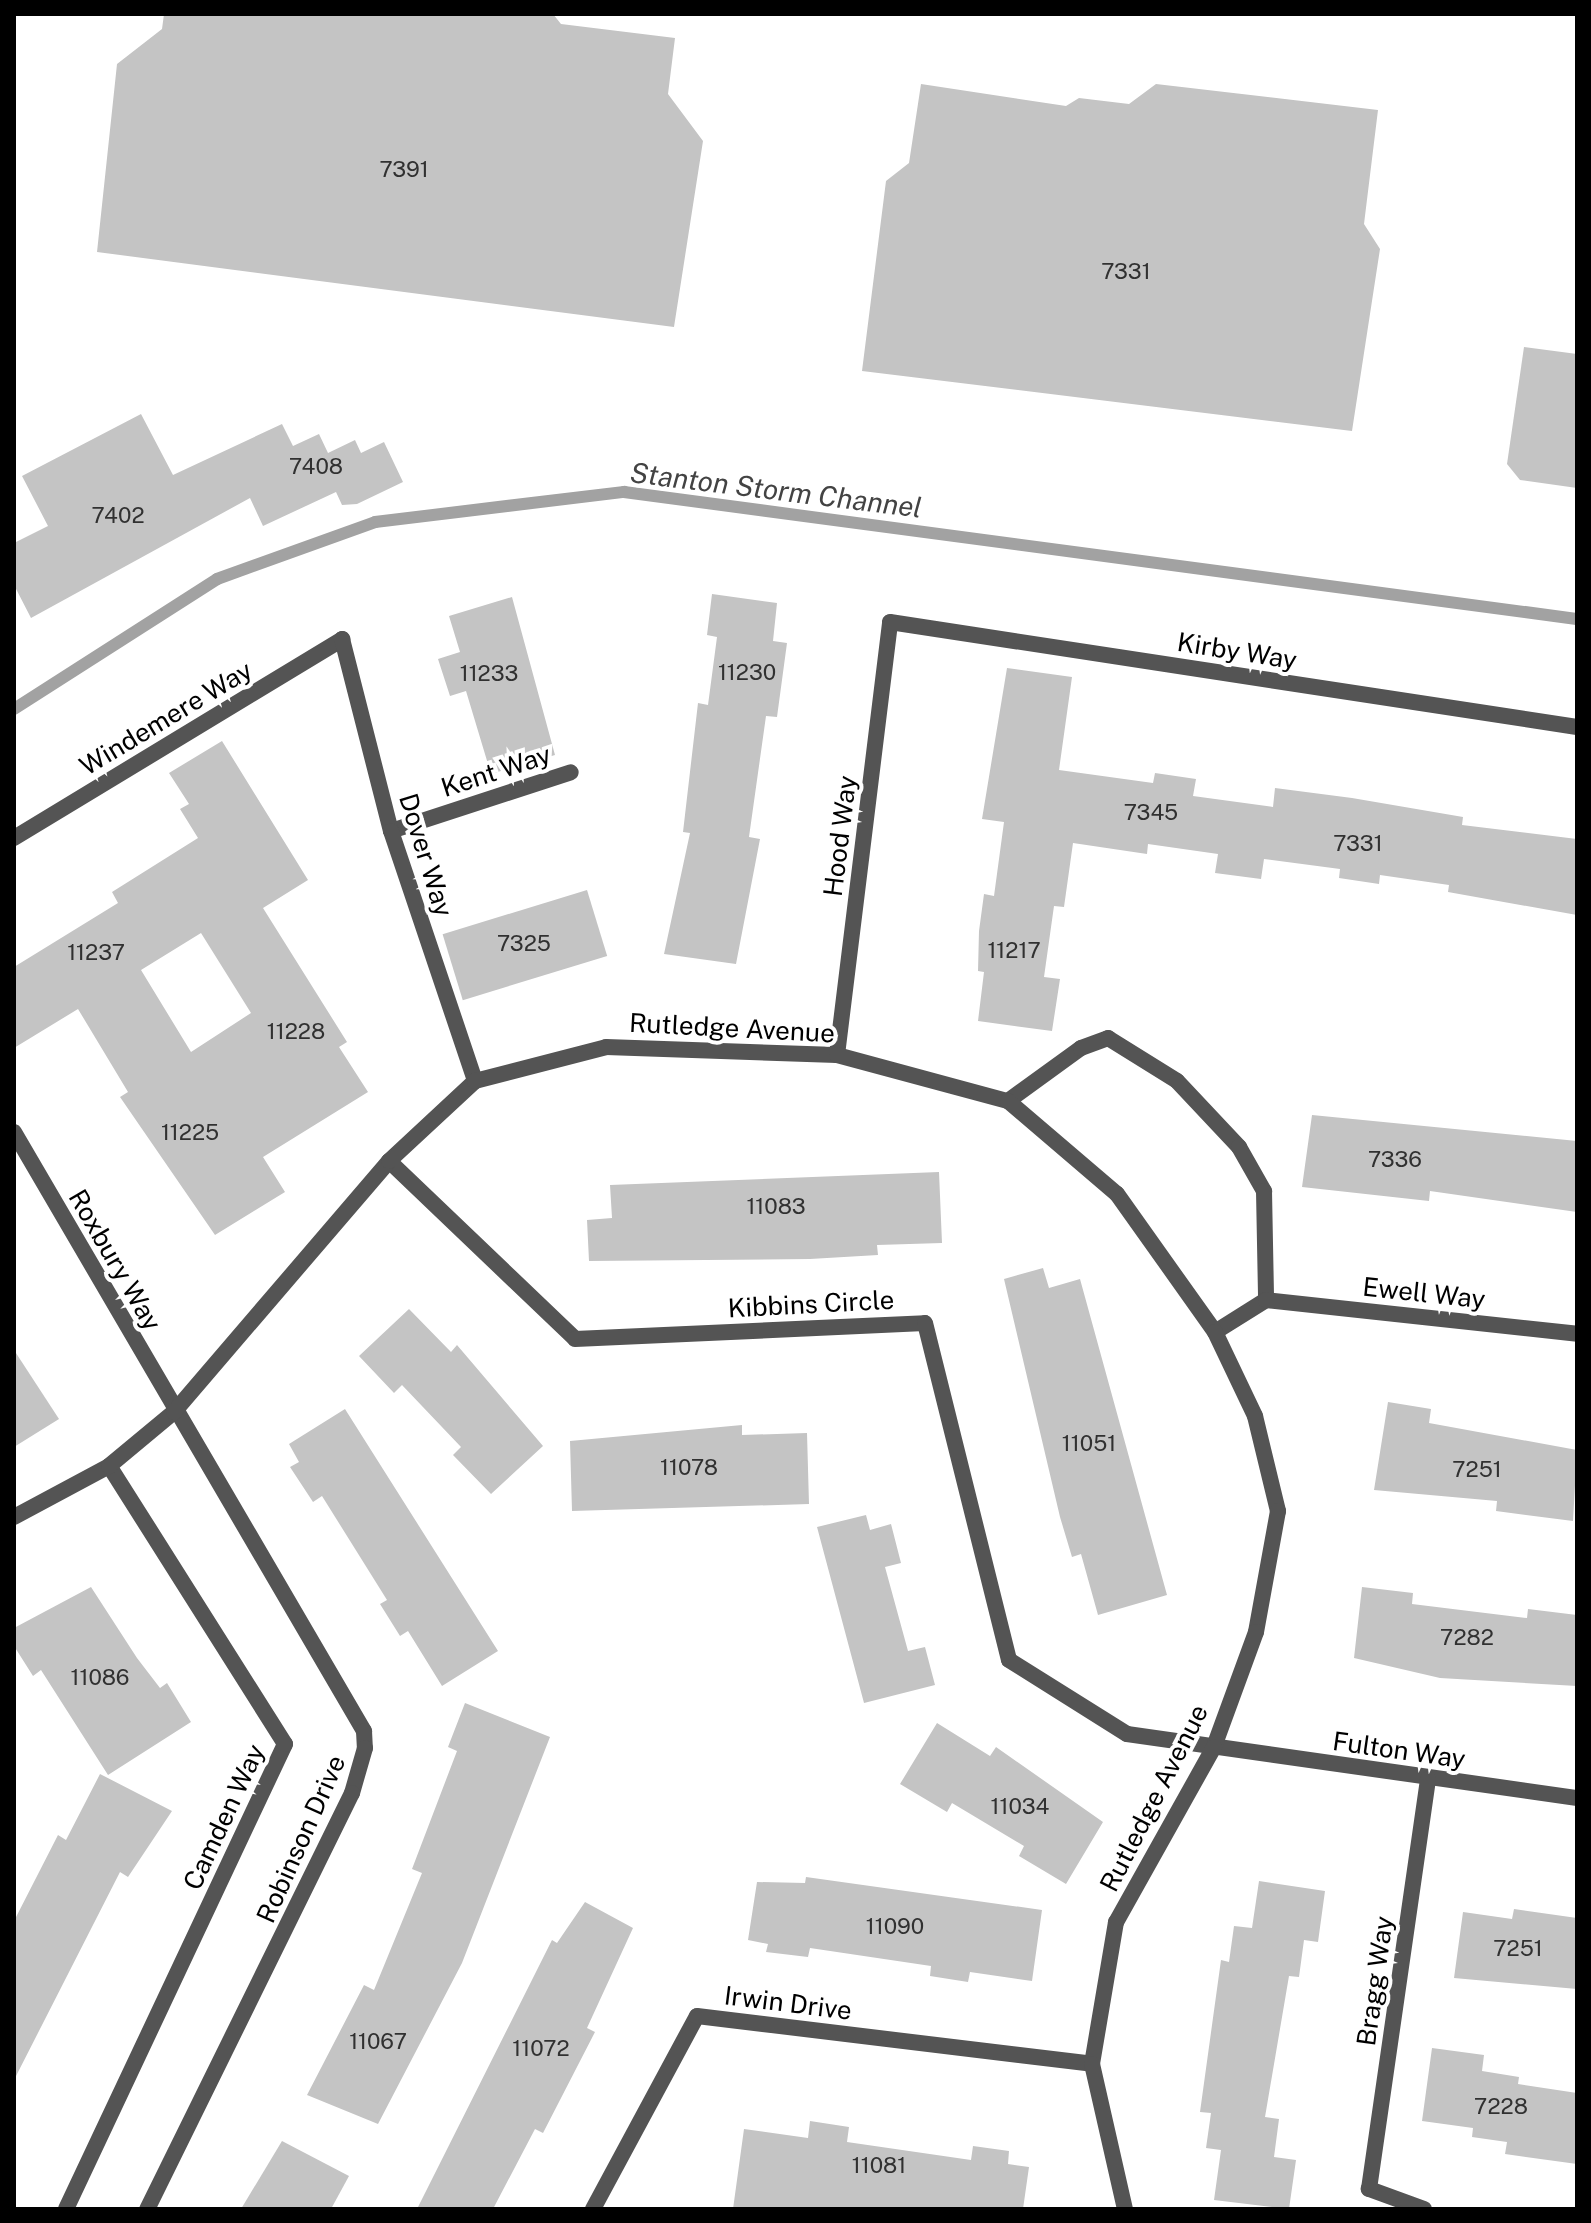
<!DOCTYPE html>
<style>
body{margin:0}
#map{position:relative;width:1591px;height:2223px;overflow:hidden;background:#fff;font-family:"Public Sans",sans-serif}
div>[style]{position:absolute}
.stream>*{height:12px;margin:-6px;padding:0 6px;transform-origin:6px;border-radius:6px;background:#a2a2a2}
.building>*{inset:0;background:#c4c4c4;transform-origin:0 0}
.minor>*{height:16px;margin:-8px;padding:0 8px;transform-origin:8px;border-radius:8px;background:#545454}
.tertiary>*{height:16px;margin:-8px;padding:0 8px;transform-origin:8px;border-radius:8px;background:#545454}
span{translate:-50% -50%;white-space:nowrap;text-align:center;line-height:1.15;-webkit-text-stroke:8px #fff;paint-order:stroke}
.number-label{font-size:22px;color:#313131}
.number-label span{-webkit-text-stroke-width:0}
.street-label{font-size:26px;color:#000}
.water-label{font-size:28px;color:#434343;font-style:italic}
.frame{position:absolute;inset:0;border:16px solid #000;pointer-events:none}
</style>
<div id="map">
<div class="stream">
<i style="left:14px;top:709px;width:241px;rotate:-32.6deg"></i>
<i style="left:217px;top:579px;width:168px;rotate:-19.8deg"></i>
<i style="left:375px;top:522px;width:251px;rotate:-6.9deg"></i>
<i style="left:624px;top:492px;width:961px;rotate:7.59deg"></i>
</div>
<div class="building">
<i style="clip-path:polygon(164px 14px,553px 14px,561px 24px,675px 38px,668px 94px,703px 141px,674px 327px,97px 252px,117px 64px,162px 29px)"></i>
<i style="clip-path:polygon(921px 84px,1066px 106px,1079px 98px,1129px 104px,1156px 84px,1378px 110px,1364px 224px,1380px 249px,1352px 431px,862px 371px,886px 181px,909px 163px)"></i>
<i style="clip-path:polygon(1524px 347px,1577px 354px,1577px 488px,1520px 480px,1507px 464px)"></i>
<i style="clip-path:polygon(141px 414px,173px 475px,282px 424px,293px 446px,319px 434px,328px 453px,355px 440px,361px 453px,384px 442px,403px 482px,357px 504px,342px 505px,336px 492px,263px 526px,250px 498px,31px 618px,14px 585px,14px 543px,48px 526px,22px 476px)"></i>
<i style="clip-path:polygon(712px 594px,777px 603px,773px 641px,787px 643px,777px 717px,766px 716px,749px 837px,760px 839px,736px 964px,664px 954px,690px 833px,683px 832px,698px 703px,708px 705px,717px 637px,707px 635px)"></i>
<i style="clip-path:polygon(512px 597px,555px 755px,491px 774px,466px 691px,450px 696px,438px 659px,460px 652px,449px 616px)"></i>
<i style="clip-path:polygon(1007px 668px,1072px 677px,1059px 770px,1153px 783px,1155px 773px,1196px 779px,1193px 796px,1273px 807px,1275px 788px,1352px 798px,1463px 817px,1462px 825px,1577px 839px,1577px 915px,1448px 892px,1449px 885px,1380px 875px,1379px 884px,1339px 878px,1340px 869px,1264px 859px,1261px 879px,1215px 873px,1218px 854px,1148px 844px,1147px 854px,1073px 843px,1064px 907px,1054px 906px,1044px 977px,1060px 979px,1052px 1031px,978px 1021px,984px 972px,978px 971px,979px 931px,984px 894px,994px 896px,1004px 822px,982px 819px)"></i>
<i style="clip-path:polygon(evenodd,222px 741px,308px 880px,263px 908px,347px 1042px,339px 1047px,368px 1092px,263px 1157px,285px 1192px,215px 1235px,120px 1097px,128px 1092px,78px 1009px,14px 1048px,14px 967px,118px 903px,112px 892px,198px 838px,180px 809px,189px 804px,169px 773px,222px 741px,201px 933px,251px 1013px,191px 1052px,141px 970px,201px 933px)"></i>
<i style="left:587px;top:890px;width:69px;height:151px;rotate:73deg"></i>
<i style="clip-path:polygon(1312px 1115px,1577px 1141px,1577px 1212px,1430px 1191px,1429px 1201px,1302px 1187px)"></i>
<i style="clip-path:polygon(939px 1172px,942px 1243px,877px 1245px,878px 1255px,810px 1259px,589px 1261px,587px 1220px,612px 1218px,610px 1185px)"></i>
<i style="clip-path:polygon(1043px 1268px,1049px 1288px,1080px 1279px,1167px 1595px,1098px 1615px,1081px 1554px,1072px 1557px,1060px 1517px,1004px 1279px)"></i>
<i style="clip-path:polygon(409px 1309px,451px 1352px,457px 1345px,543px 1446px,491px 1494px,453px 1455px,461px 1447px,402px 1385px,394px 1393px,359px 1356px)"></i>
<i style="clip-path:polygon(14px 1350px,59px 1419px,14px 1447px)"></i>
<i style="clip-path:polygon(1388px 1402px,1431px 1409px,1429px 1423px,1577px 1450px,1573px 1521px,1496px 1511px,1497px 1501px,1374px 1490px)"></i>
<i style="clip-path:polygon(345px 1409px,498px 1651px,442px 1686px,408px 1631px,400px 1636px,380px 1604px,387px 1600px,322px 1496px,313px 1502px,290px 1467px,299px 1462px,289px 1444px)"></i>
<i style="clip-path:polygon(742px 1425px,742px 1435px,807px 1433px,809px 1504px,572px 1511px,570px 1441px)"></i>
<i style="clip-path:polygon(866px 1515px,870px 1530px,891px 1524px,901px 1563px,885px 1567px,908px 1651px,925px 1647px,935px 1685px,864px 1703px,817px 1527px)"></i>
<i style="clip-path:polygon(91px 1587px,137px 1658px,160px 1688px,167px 1683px,191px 1722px,108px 1775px,41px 1670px,33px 1676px,14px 1646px,14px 1628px)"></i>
<i style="clip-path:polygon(1362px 1587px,1413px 1593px,1412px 1604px,1527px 1618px,1528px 1609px,1577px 1615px,1577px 1686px,1440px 1678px,1354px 1658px)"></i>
<i style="clip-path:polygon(465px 1703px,550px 1737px,462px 1963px,378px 2124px,307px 2095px,364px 1985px,374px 1990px,422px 1873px,412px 1869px,457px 1751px,448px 1747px)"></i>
<i style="clip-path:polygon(937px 1723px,990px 1756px,996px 1747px,1103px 1822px,1066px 1884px,1019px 1856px,1024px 1846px,952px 1803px,947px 1812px,900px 1784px)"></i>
<i style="clip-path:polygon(100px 1774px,172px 1811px,128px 1877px,120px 1872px,14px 2080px,14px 1921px,58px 1835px,66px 1840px)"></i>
<i style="clip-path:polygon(806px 1877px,1042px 1910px,1032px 1981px,970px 1972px,968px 1982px,930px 1976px,931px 1966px,810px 1948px,808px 1957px,766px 1952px,768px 1944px,748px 1940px,757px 1882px,805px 1883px)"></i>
<i style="clip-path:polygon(1259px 1881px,1325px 1891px,1318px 1942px,1304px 1940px,1299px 1977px,1289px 1976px,1265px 2117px,1279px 2119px,1274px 2157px,1296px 2160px,1289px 2209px,1214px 2200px,1221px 2150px,1206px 2148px,1211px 2113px,1200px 2112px,1221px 1960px,1229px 1962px,1234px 1926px,1252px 1928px)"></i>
<i style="clip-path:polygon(585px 1902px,633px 1928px,587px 2028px,595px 2032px,543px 2133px,535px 2129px,493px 2209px,417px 2209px,552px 1940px,557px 1943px)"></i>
<i style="clip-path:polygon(1514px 1909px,1577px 1918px,1577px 1989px,1454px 1978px,1463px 1912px,1512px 1919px)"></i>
<i style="clip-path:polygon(1432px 2048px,1484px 2055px,1482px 2071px,1519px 2077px,1518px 2084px,1577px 2093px,1577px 2164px,1505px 2154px,1507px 2142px,1472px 2137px,1473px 2128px,1422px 2121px)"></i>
<i style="clip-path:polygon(810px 2121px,849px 2127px,847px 2142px,971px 2160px,973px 2146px,1009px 2151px,1008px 2164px,1029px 2167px,1023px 2209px,733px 2209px,744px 2129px,808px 2138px)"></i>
<i style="clip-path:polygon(282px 2141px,349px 2176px,331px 2209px,241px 2209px)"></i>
</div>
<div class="minor">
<i style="left:391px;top:831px;width:189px;rotate:-18.1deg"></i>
<i style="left:14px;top:838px;width:384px;rotate:-31.2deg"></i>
<i style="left:342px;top:639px;width:198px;rotate:75.7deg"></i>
<i style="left:391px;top:831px;width:264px;rotate:71.4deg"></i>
<i style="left:837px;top:1055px;width:436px;rotate:-83deg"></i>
<i style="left:890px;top:622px;width:695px;rotate:8.69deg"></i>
<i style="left:1008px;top:1101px;width:90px;rotate:-36deg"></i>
<i style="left:1081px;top:1048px;width:29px;rotate:-20deg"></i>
<i style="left:1108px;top:1038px;width:81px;rotate:31.9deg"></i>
<i style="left:1177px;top:1081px;width:91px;rotate:46.8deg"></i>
<i style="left:1239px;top:1147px;width:51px;rotate:60.4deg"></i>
<i style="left:1264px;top:1191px;width:109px;rotate:88.9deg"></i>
<i style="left:14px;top:1132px;width:694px;rotate:59.7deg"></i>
<i style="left:364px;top:1731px;width:17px;rotate:87deg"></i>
<i style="left:365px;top:1748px;width:47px;rotate:106.1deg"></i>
<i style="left:352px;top:1793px;width:464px;rotate:116.2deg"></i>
<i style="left:389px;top:1161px;width:257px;rotate:43.7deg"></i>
<i style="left:575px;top:1339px;width:350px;rotate:-2.6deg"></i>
<i style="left:925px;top:1323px;width:347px;rotate:76deg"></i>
<i style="left:1009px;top:1660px;width:139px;rotate:32.1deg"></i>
<i style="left:1127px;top:1734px;width:455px;rotate:8.1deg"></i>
<i style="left:1215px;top:1332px;width:60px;rotate:-32.1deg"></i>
<i style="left:1266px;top:1300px;width:313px;rotate:6.2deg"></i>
<i style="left:66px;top:2209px;width:514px;rotate:-64.78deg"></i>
<i style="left:285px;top:1744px;width:329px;rotate:-122.3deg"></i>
<i style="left:593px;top:2209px;width:219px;rotate:-61.7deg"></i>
<i style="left:697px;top:2016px;width:398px;rotate:6.9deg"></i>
<i style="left:1424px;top:2209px;width:59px;rotate:-160deg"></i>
<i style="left:1369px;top:2189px;width:414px;rotate:-81.8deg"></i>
</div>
<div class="tertiary">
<i style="left:14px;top:1517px;width:108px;rotate:-28.2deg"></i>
<i style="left:109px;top:1466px;width:85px;rotate:-39.7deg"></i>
<i style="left:174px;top:1412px;width:330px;rotate:-49.4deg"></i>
<i style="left:389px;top:1161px;width:117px;rotate:-42.9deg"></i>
<i style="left:475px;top:1081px;width:135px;rotate:-14.5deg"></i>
<i style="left:606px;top:1047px;width:231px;rotate:2deg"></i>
<i style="left:837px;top:1055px;width:177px;rotate:15.1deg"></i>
<i style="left:1008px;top:1101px;width:143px;rotate:40.5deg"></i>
<i style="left:1117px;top:1194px;width:169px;rotate:54.6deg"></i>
<i style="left:1215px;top:1332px;width:93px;rotate:64.5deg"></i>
<i style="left:1255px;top:1416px;width:98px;rotate:76.4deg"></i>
<i style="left:1278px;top:1511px;width:123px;rotate:100.3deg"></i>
<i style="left:1256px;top:1632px;width:122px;rotate:110.1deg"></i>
<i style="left:1214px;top:1747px;width:201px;rotate:119.2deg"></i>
<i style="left:1116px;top:1922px;width:144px;rotate:99.6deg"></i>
<i style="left:1092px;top:2064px;width:149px;rotate:77.2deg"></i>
</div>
<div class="number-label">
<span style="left:404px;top:170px">7391</span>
<span style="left:1126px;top:272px">7331</span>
<span style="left:316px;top:467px">7408</span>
<span style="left:118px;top:516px">7402</span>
<span style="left:747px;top:673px">11230</span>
<span style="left:489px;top:674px">11233</span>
<span style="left:1151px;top:813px">7345</span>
<span style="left:1358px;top:844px">7331</span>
<span style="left:524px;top:944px">7325</span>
<span style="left:1014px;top:951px">11217</span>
<span style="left:96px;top:953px">11237</span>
<span style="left:296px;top:1032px">11228</span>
<span style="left:190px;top:1133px">11225</span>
<span style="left:1395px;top:1160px">7336</span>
<span style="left:776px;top:1207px">11083</span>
<span style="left:1089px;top:1444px">11051</span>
<span style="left:689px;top:1468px">11078</span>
<span style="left:1477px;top:1470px">7251</span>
<span style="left:1467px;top:1638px">7282</span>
<span style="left:100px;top:1678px">11086</span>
<span style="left:1020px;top:1807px">11034</span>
<span style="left:895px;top:1927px">11090</span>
<span style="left:1518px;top:1949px">7251</span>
<span style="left:378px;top:2042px">11067</span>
<span style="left:541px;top:2049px">11072</span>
<span style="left:1501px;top:2107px">7228</span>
<span style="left:879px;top:2166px">11081</span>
</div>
<div class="street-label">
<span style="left:1237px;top:651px;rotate:9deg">Kirby Way</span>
<span style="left:166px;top:718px;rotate:-31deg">Windemere Way</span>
<span style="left:496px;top:771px;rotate:-18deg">Kent Way</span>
<span style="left:840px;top:836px;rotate:-83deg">Hood Way</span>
<span style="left:426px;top:855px;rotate:73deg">Dover Way</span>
<span style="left:732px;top:1028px;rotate:3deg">Rutledge Avenue</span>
<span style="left:115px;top:1260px;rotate:60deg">Roxbury Way</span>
<span style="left:1424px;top:1293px;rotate:6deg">Ewell Way</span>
<span style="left:811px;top:1304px;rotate:-3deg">Kibbins Circle</span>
<span style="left:1399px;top:1750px;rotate:8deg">Fulton Way</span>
<span style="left:1154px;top:1798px;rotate:-63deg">Rutledge Avenue</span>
<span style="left:224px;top:1817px;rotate:-65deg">Camden Way</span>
<span style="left:301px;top:1839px;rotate:-66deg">Robinson Drive</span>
<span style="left:1375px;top:1981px;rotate:-82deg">Bragg Way</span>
<span style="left:788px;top:2003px;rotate:7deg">Irwin Drive</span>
</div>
<div class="water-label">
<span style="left:776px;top:490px;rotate:7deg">Stanton Storm Channel</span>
</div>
<div class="frame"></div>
</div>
